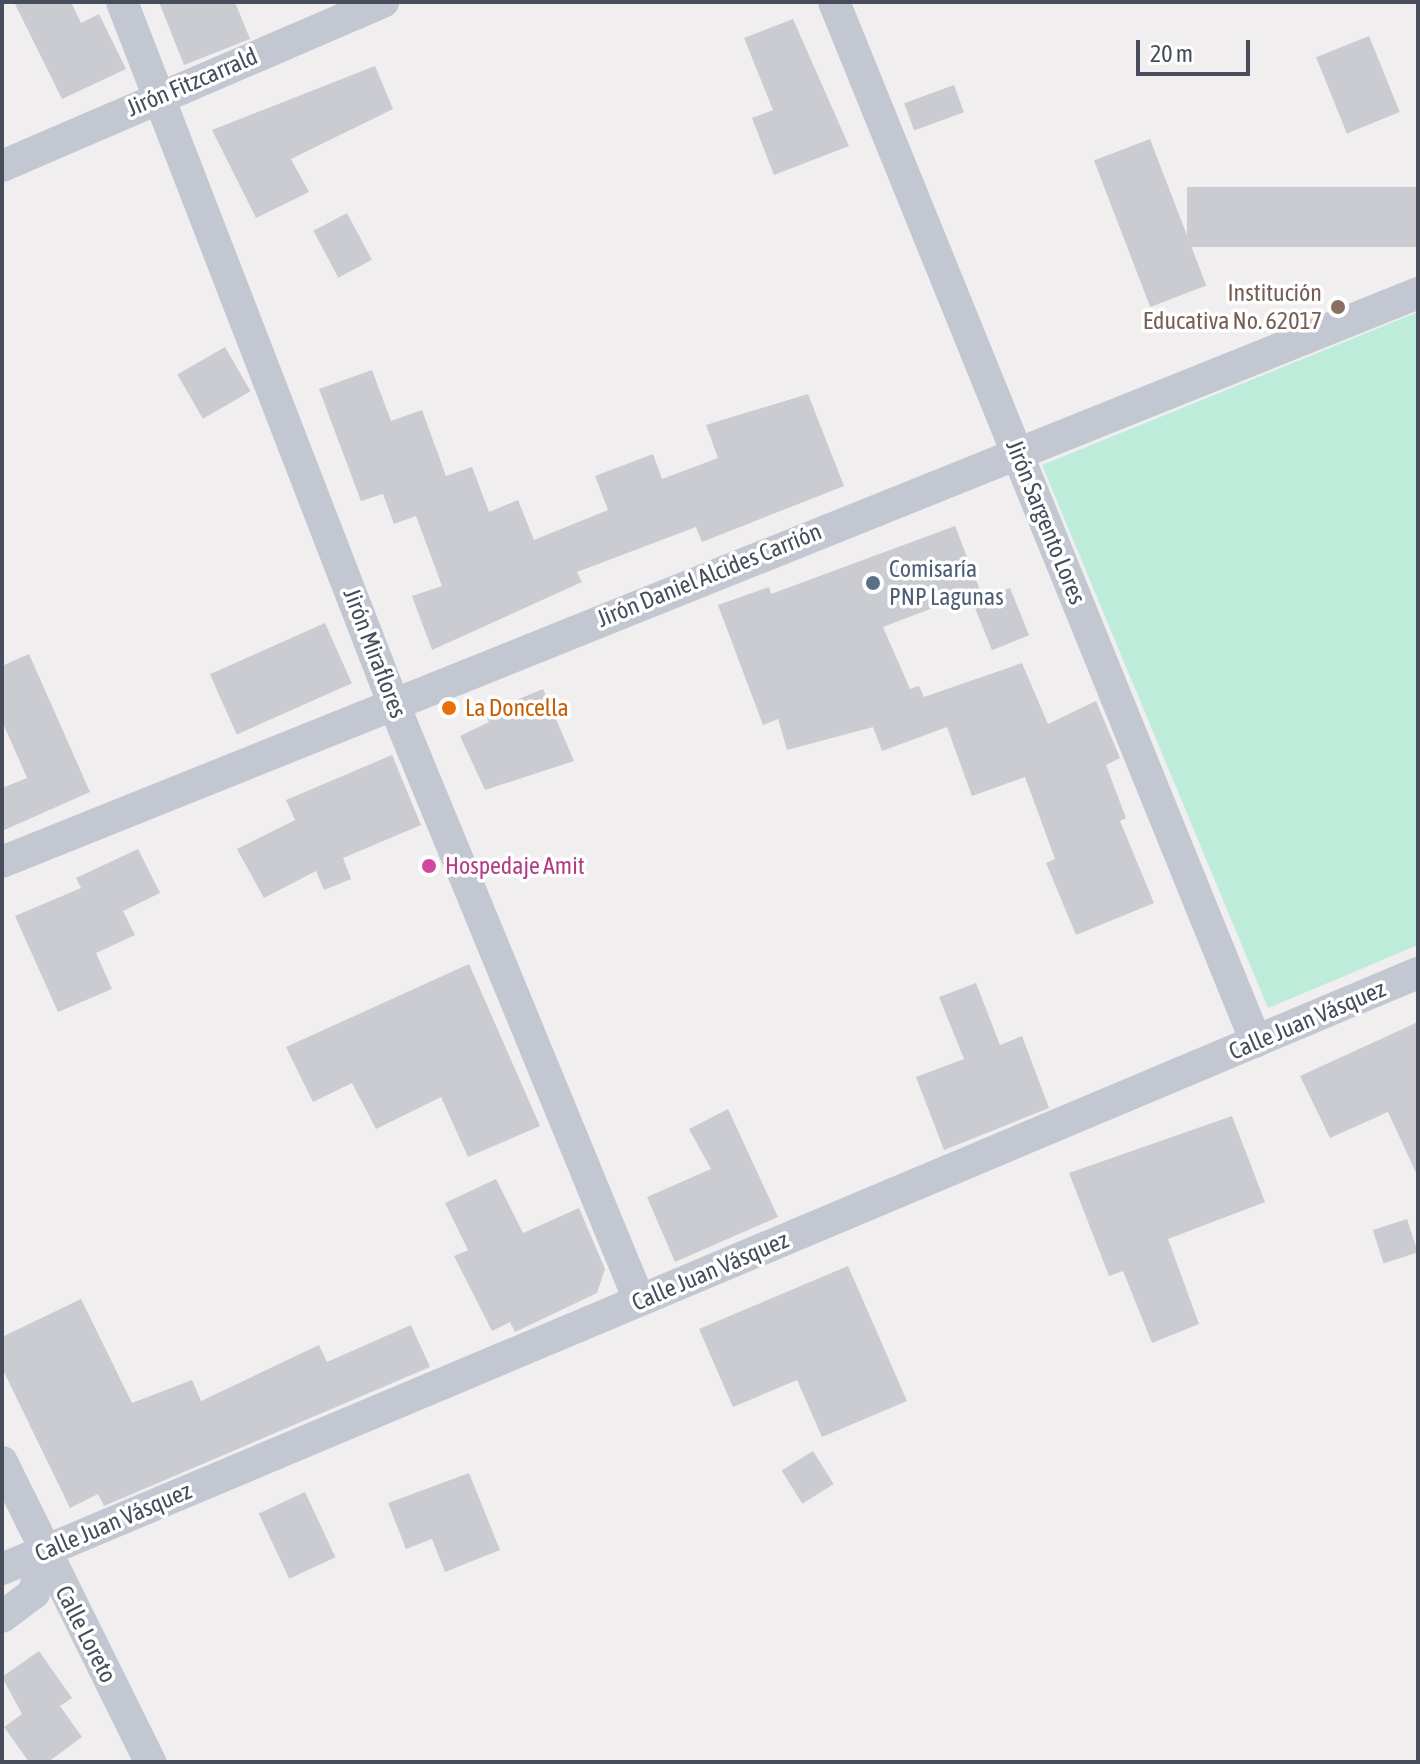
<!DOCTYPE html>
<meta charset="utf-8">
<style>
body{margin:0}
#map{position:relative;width:1420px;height:1764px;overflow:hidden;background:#f0eeee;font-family:"Asap Condensed",sans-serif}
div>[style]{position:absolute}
.green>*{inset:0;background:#bdedda}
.building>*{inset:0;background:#cbccd2;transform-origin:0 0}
.street>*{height:32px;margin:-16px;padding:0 16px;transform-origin:16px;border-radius:16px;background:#c2c7d2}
.dots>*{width:22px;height:22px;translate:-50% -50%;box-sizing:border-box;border:4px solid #fff;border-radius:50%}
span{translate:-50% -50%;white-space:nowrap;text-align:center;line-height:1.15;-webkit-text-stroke:7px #fff;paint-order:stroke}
.street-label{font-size:24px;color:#474d5a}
.education-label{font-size:24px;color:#785e54}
.right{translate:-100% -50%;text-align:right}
.service-label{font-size:24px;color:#4e5e75}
.left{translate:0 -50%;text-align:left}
.food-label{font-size:24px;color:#c56008}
.hotel-label{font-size:24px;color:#b23c85}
.frame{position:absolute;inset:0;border:4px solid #474d5a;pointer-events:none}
.scale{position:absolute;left:1136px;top:40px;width:114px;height:36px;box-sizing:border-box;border:4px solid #474d5a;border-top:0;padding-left:10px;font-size:24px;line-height:28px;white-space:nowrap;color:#474d5a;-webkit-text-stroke:6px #fff;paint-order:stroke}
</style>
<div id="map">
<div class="green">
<i style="clip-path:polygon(1418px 312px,1418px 945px,1268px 1008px,1042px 465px)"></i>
</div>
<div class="building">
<i style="clip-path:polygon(14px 2px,71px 2px,81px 23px,99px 14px,126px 69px,62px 99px)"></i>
<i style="clip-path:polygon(159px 2px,235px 2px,250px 39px,184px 65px)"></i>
<i style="clip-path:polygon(793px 19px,849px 146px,774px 175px,752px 118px,773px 110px,744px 38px)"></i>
<i style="left:1369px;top:36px;width:82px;height:57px;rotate:68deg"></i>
<i style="clip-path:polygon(375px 66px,393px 109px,291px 159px,309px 192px,256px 218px,212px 130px)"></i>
<i style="left:954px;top:85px;width:29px;height:53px;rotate:70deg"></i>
<i style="left:1150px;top:139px;width:157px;height:60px;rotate:69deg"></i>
<i style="left:1418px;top:187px;width:60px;height:231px;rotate:90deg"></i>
<i style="left:347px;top:213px;width:53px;height:38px;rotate:62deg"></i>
<i style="left:225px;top:347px;width:51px;height:55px;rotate:60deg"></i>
<i style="clip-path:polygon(372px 370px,391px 421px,422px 410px,446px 476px,472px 467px,489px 512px,518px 500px,534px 540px,608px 510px,595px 476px,653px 454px,662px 479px,718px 458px,706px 425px,808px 394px,844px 486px,702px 542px,696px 527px,577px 572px,582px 582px,432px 650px,412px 596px,442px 586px,416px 516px,394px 524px,383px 494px,361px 501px,319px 389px)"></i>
<i style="clip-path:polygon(955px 526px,980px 590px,883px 627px,910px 689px,919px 686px,924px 697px,1022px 663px,1048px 724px,1096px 701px,1120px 758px,1106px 765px,1126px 818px,1120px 821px,1154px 903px,1076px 935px,1046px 863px,1055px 859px,1025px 777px,972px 796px,947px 727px,882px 751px,873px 727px,787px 750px,778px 719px,763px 725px,718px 605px,769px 587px,771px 594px)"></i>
<i style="left:1010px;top:588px;width:51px;height:40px;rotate:68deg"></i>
<i style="left:325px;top:623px;width:66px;height:126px;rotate:66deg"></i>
<i style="clip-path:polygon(29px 654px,90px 792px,2px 831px,2px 788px,27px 778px,2px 721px,2px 666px)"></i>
<i style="clip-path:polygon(543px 689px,574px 761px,485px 790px,460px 736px,489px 722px,485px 713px)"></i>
<i style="clip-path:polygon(392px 755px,421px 825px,343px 858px,351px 879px,324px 890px,316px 871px,264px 898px,237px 849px,295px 820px,286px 800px)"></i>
<i style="clip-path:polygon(138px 849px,160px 893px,123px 911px,135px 935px,96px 953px,112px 989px,58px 1012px,15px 916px,81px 888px,76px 878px)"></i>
<i style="clip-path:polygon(469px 964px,540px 1126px,468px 1157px,441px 1097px,376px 1129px,352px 1083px,313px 1102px,286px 1047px)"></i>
<i style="clip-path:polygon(976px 983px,1000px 1045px,1022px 1036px,1049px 1108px,944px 1150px,916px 1077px,964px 1059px,939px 997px)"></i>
<i style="clip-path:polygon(1418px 1022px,1418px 1177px,1388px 1112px,1330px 1138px,1300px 1076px)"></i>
<i style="clip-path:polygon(728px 1109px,778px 1217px,675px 1262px,647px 1197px,711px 1169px,689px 1129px)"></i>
<i style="clip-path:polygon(1232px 1116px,1265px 1202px,1168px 1239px,1199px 1324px,1152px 1343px,1123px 1271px,1109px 1276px,1069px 1173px)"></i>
<i style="clip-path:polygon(496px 1179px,523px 1233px,579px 1208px,605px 1269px,597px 1293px,515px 1332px,510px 1322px,492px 1331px,454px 1256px,468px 1250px,445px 1203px)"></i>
<i style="left:1407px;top:1219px;width:35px;height:36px;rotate:72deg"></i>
<i style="clip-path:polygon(848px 1266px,907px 1401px,822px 1437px,797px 1380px,733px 1407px,699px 1329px)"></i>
<i style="clip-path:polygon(81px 1299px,132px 1403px,192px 1380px,201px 1401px,319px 1345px,327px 1362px,411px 1325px,430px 1367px,104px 1506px,98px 1494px,70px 1508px,2px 1368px,2px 1337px)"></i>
<i style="left:813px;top:1451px;width:39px;height:37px;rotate:58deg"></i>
<i style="clip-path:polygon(469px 1473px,500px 1550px,445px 1572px,432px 1539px,406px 1549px,388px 1503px)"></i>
<i style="left:305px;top:1492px;width:72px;height:51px;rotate:65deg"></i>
<i style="clip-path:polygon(39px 1651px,72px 1698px,60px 1706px,82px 1737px,48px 1762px,29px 1762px,4px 1727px,22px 1714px,2px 1677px)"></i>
</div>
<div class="street">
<i style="left:122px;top:2px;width:748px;rotate:68.85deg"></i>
<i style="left:392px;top:700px;width:649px;rotate:67.62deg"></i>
<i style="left:834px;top:2px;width:1122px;rotate:67.91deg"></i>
<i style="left:2px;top:166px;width:415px;rotate:-23.3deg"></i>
<i style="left:2px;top:862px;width:1526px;rotate:-21.89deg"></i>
<i style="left:2px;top:1462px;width:335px;rotate:63.7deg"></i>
<i style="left:2px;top:1569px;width:1536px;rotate:-22.83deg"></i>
<i style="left:2px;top:1617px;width:40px;rotate:-37deg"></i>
<i style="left:34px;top:1593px;width:44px;rotate:-76.9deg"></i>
</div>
<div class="dots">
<i style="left:1338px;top:307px;background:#8d6e63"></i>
<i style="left:873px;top:583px;background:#5c6f8a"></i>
<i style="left:449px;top:708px;background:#e8710a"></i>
<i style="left:429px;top:866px;background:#d1479c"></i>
</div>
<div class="street-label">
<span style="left:192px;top:82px;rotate:-23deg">Jirón Fitzcarrald</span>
<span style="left:1046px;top:522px;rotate:68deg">Jirón Sargento Lores</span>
<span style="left:709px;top:575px;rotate:-22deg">Jirón Daniel Alcides Carrión</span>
<span style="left:375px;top:653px;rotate:69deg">Jirón Miraflores</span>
<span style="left:1307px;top:1020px;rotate:-23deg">Calle Juan Vásquez</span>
<span style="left:710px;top:1271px;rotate:-23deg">Calle Juan Vásquez</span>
<span style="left:113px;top:1522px;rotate:-23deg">Calle Juan Vásquez</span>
<span style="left:86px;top:1634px;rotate:63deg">Calle Loreto</span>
</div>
<div class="education-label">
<span class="right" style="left:1322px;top:307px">Institución<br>Educativa No. 62017</span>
</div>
<div class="service-label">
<span class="left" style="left:889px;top:583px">Comisaría<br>PNP Lagunas</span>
</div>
<div class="food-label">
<span class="left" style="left:465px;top:708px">La Doncella</span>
</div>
<div class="hotel-label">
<span class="left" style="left:445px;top:866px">Hospedaje Amit</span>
</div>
<div class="frame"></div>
<div class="scale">20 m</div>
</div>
